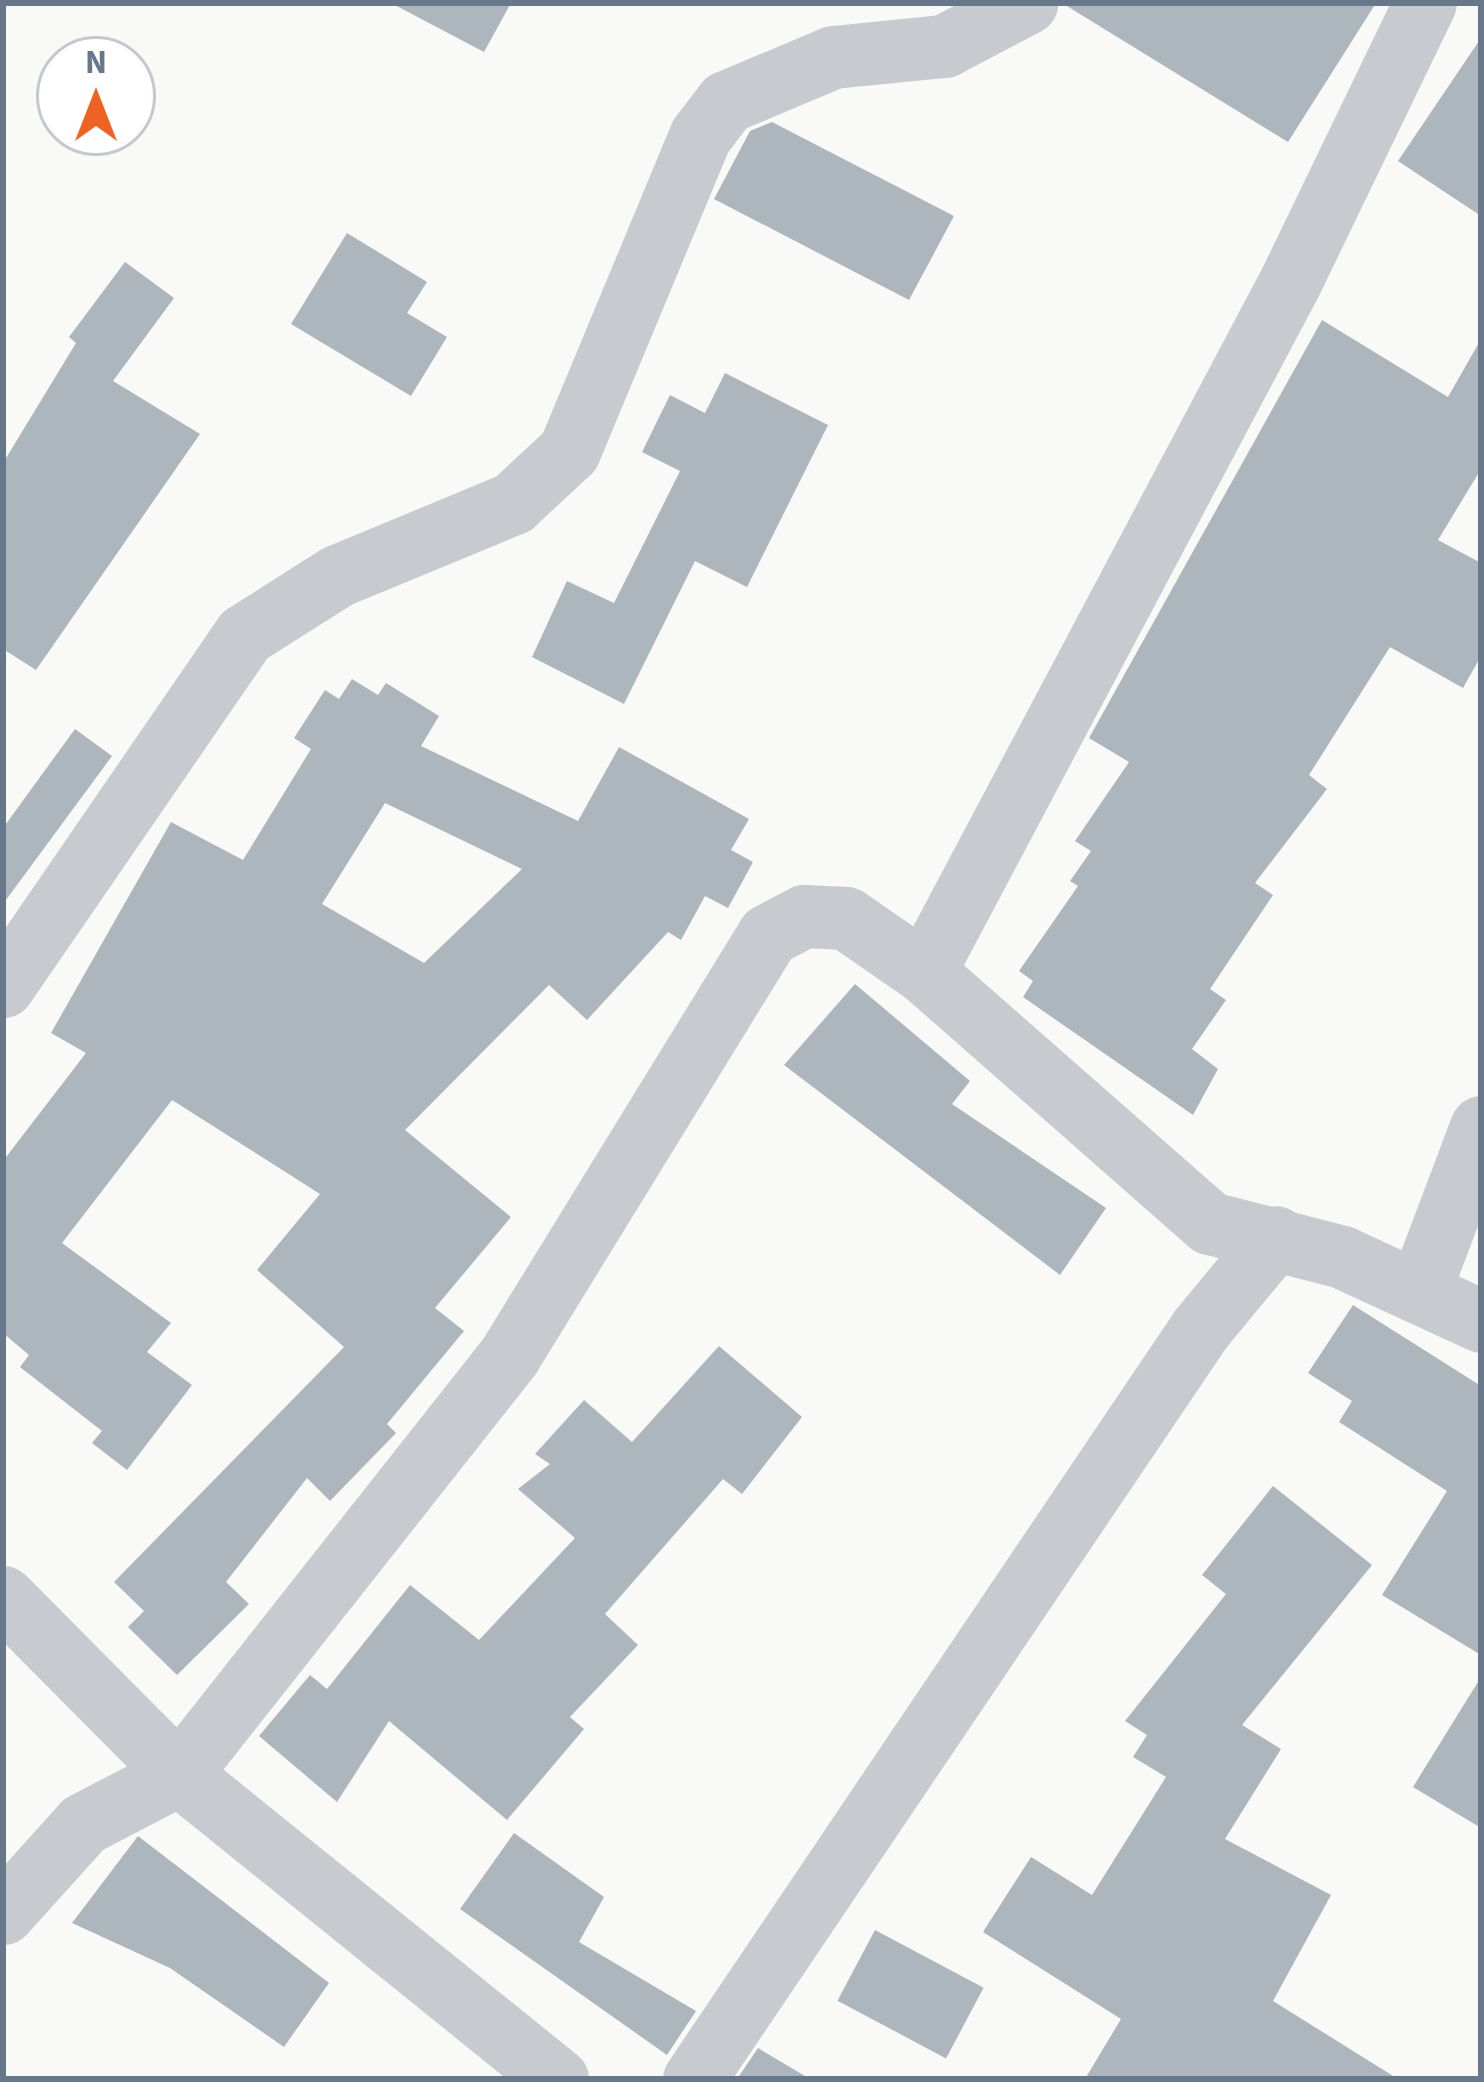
<!DOCTYPE html>
<style>
body{margin:0}
#map{position:relative;width:1484px;height:2082px;overflow:hidden;background:#f9faf7;font-family:"Source Sans 3",sans-serif}
div>[style]{position:absolute}
.building>*{inset:0;background:#adb6bc;transform-origin:0 0}
.street>*{height:63px;margin:-31.5px;padding:0 31.5px;transform-origin:31.5px;border-radius:31.5px;background:#c7cbcf}
span{translate:-50% -50%;white-space:nowrap;text-align:center;line-height:1.15;-webkit-text-stroke:12px #fff;paint-order:stroke}
.frame{position:absolute;inset:0;border:6px solid #67788a;pointer-events:none}
.north{position:absolute;left:36px;top:36px;width:120px;height:120px;box-sizing:border-box;background:#fff;border:3px solid #c2c9d0;border-radius:50%;rotate:0deg;font-size:33px;font-weight:700;line-height:48px;text-align:center;color:#67788a}
.north::after{content:'';display:block;margin:auto;width:42px;height:54px;background:#ee6223;clip-path:polygon(50% 0,100% 100%,50% 72%,0 100%)}
</style>
<div id="map">
<div class="building">
<i style="clip-path:polygon(391px 3px,511px 3px,484px 52px)"></i>
<i style="clip-path:polygon(1062px 3px,1376px 3px,1288px 142px)"></i>
<i style="clip-path:polygon(1481px 38px,1481px 216px,1398px 161px)"></i>
<i style="clip-path:polygon(772px 122px,954px 216px,909px 300px,714px 199px,750px 131px)"></i>
<i style="clip-path:polygon(347px 233px,427px 282px,407px 313px,447px 337px,411px 396px,291px 324px)"></i>
<i style="clip-path:polygon(125px 262px,174px 298px,113px 381px,200px 434px,36px 670px,3px 649px,3px 463px,76px 343px,69px 337px)"></i>
<i style="clip-path:polygon(1322px 320px,1448px 397px,1481px 339px,1481px 469px,1438px 540px,1481px 563px,1481px 656px,1463px 688px,1390px 647px,1309px 775px,1327px 789px,1255px 883px,1273px 895px,1210px 989px,1226px 1000px,1192px 1049px,1218px 1069px,1193px 1115px,1023px 997px,1033px 981px,1019px 971px,1078px 886px,1070px 881px,1091px 851px,1075px 841px,1129px 762px,1089px 738px)"></i>
<i style="clip-path:polygon(725px 373px,828px 425px,747px 587px,695px 561px,624px 704px,532px 657px,567px 581px,614px 603px,680px 471px,642px 452px,670px 395px,705px 413px)"></i>
<i style="clip-path:polygon(evenodd,352px 679px,378px 695px,386px 683px,439px 716px,421px 746px,578px 821px,619px 747px,749px 819px,731px 850px,753px 862px,728px 908px,705px 896px,681px 940px,668px 932px,587px 1020px,549px 985px,405px 1130px,511px 1217px,435px 1308px,464px 1331px,387px 1424px,396px 1433px,330px 1501px,307px 1478px,226px 1582px,249px 1604px,177px 1675px,128px 1627px,144px 1611px,114px 1582px,344px 1347px,257px 1270px,320px 1194px,172px 1100px,62px 1243px,171px 1323px,147px 1352px,192px 1385px,127px 1470px,92px 1443px,102px 1431px,20px 1367px,29px 1355px,3px 1333px,3px 1161px,86px 1053px,51px 1033px,171px 822px,243px 860px,311px 749px,294px 738px,325px 690px,339px 699px,352px 679px,385px 803px,522px 869px,424px 963px,322px 904px,385px 803px)"></i>
<i style="clip-path:polygon(75px 729px,112px 756px,3px 904px,3px 828px)"></i>
<i style="clip-path:polygon(855px 984px,970px 1081px,952px 1104px,1106px 1208px,1060px 1275px,784px 1065px)"></i>
<i style="clip-path:polygon(1353px 1305px,1481px 1386px,1481px 1655px,1382px 1595px,1447px 1491px,1339px 1422px,1352px 1401px,1308px 1373px)"></i>
<i style="clip-path:polygon(719px 1346px,802px 1417px,742px 1494px,723px 1479px,605px 1614px,638px 1645px,570px 1717px,584px 1729px,507px 1820px,389px 1721px,337px 1802px,259px 1736px,310px 1675px,327px 1689px,410px 1585px,479px 1640px,575px 1538px,518px 1489px,550px 1464px,535px 1454px,584px 1400px,632px 1442px)"></i>
<i style="clip-path:polygon(1273px 1486px,1372px 1565px,1242px 1725px,1281px 1749px,1225px 1839px,1331px 1895px,1273px 2001px,1398px 2079px,1085px 2079px,1121px 2019px,983px 1932px,1031px 1857px,1092px 1895px,1166px 1777px,1133px 1757px,1147px 1735px,1125px 1721px,1226px 1594px,1202px 1575px)"></i>
<i style="clip-path:polygon(1481px 1677px,1481px 1828px,1413px 1787px)"></i>
<i style="clip-path:polygon(514px 1833px,604px 1897px,579px 1942px,696px 2011px,667px 2055px,460px 1909px)"></i>
<i style="clip-path:polygon(138px 1836px,329px 1983px,284px 2047px,170px 1968px,72px 1923px)"></i>
<i style="left:875px;top:1930px;width:123px;height:80px;rotate:28deg"></i>
<i style="clip-path:polygon(758px 2048px,810px 2079px,737px 2079px)"></i>
</div>
<div class="street">
<i style="left:924px;top:972px;width:781px;rotate:-62.06deg"></i>
<i style="left:1290px;top:282px;width:310px;rotate:-64.2deg"></i>
<i style="left:3px;top:986px;width:426px;rotate:-55.5deg"></i>
<i style="left:244px;top:635px;width:110px;rotate:-32.4deg"></i>
<i style="left:337px;top:576px;width:191px;rotate:-22.5deg"></i>
<i style="left:513px;top:503px;width:76px;rotate:-42.9deg"></i>
<i style="left:569px;top:451px;width:341px;rotate:-67.4deg"></i>
<i style="left:700px;top:136px;width:43px;rotate:-52.6deg"></i>
<i style="left:726px;top:102px;width:116px;rotate:-22.8deg"></i>
<i style="left:833px;top:57px;width:112px;rotate:-5.7deg"></i>
<i style="left:944px;top:46px;width:93px;rotate:-27.7deg"></i>
<i style="left:1421px;top:1286px;width:170px;rotate:-69.3deg"></i>
<i style="left:3px;top:1597px;width:250px;rotate:45.2deg"></i>
<i style="left:179px;top:1774px;width:486px;rotate:38.9deg"></i>
<i style="left:3px;top:1913px;width:120px;rotate:-48deg"></i>
<i style="left:83px;top:1824px;width:108px;rotate:-27.5deg"></i>
<i style="left:179px;top:1774px;width:533px;rotate:-51.71deg"></i>
<i style="left:509px;top:1356px;width:494px;rotate:-58.4deg"></i>
<i style="left:768px;top:935px;width:41px;rotate:-27.8deg"></i>
<i style="left:804px;top:916px;width:42px;rotate:2.7deg"></i>
<i style="left:846px;top:918px;width:95px;rotate:34.7deg"></i>
<i style="left:924px;top:972px;width:381px;rotate:41.3deg"></i>
<i style="left:1210px;top:1223px;width:136px;rotate:14.4deg"></i>
<i style="left:1342px;top:1257px;width:153px;rotate:24.7deg"></i>
<i style="left:694px;top:2079px;width:905px;rotate:-55.99deg"></i>
<i style="left:1200px;top:1329px;width:119px;rotate:-50.4deg"></i>
</div>
<div class="frame"></div>
<div class="north">N</div>
</div>
